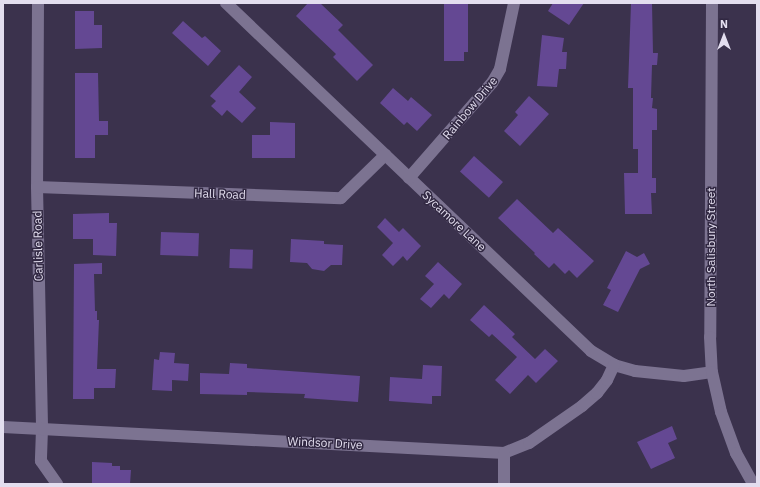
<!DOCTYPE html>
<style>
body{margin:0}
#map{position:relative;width:760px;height:487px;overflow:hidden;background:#3b324d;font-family:"IBM Plex Sans",sans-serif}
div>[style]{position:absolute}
.building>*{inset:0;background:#644893;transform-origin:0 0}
.minor>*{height:12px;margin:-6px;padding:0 6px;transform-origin:6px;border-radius:6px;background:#7c7391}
span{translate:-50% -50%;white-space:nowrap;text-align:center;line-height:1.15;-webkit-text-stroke:3px #312842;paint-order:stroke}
.street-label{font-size:12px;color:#e3deef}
.frame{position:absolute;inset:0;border:4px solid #e3deef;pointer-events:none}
.north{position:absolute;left:704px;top:16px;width:40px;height:40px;-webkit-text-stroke:3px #312842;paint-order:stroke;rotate:0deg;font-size:11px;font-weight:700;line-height:16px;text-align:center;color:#e3deef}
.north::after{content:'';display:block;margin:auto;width:14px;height:18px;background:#e3deef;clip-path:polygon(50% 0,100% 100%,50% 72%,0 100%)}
</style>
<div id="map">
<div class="building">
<i style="clip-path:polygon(308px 3px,320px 3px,343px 25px,338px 30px,373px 65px,357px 81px,333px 57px,336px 54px,296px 16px)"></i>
<i style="clip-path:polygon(444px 3px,468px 3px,468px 52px,464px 52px,464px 61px,444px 61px)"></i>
<i style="clip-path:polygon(553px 3px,584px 3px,569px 25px,548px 11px)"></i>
<i style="clip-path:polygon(631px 3px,652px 3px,653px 53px,658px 53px,657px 65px,652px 65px,651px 98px,653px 98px,652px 108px,657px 109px,657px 130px,652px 130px,652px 178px,656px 178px,656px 193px,651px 193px,652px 214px,625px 214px,624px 173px,638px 173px,638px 149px,633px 149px,633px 88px,628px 88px)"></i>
<i style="clip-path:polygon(75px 11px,94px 11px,94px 25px,102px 25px,102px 48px,75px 49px)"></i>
<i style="clip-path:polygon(183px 21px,202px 38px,205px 36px,221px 51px,208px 66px,172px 33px)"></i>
<i style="clip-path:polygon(542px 35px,564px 38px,562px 52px,567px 52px,566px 69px,559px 69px,557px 87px,537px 86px)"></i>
<i style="clip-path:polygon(239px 65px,252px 77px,239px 92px,256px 108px,242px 123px,227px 110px,222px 116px,211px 106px,216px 101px,210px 96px)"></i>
<i style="clip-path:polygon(75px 73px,98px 73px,99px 121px,108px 121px,108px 135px,95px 135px,95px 158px,75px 158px)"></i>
<i style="clip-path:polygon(393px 88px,408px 101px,411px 97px,432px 115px,417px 131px,407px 122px,404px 125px,380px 103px)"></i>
<i style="clip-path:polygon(529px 96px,549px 114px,520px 146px,504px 131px,518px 115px,515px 112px)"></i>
<i style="clip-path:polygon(270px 122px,295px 123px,295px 158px,252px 158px,252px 135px,270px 135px)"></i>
<i style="left:474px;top:156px;width:39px;height:21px;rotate:42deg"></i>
<i style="clip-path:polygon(517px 199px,553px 233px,558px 228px,594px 261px,577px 278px,569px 270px,565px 274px,554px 263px,549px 268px,534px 254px,535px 253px,498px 218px)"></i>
<i style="clip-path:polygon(109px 213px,109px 223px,117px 223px,116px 256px,93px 255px,93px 239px,73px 239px,73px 214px)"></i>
<i style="clip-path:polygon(385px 218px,399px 232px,403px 228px,421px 246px,407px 261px,403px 256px,393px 266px,382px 255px,393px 243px,377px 227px)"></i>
<i style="left:161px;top:232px;width:38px;height:23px;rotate:2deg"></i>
<i style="clip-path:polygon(291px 239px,324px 241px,324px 244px,343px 245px,342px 265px,331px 265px,324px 271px,312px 269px,307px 263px,290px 262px)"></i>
<i style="left:230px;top:249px;width:23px;height:19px;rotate:2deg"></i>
<i style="clip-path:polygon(626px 251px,637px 257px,644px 253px,650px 264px,640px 269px,618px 312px,603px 305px,611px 290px,607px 288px)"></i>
<i style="clip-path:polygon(438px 262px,462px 284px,449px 299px,444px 294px,431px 308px,420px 299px,434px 284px,425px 276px)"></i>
<i style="clip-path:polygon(102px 263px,102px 274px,94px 274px,95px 311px,97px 311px,97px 320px,99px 320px,97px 369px,116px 369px,115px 388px,94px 388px,94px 399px,73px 399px,74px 264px)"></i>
<i style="clip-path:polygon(484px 305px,515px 334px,512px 337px,535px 359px,545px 349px,558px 361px,536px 383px,528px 375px,510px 394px,495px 380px,517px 357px,492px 334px,489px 337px,470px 320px)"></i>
<i style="clip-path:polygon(160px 352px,175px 353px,174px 363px,189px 364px,188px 381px,172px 380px,172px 391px,152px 390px,154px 359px,159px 360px)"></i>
<i style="clip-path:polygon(230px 363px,247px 364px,247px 368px,360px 376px,358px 402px,304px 398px,305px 394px,247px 392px,247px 395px,200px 394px,200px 373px,229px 374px)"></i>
<i style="clip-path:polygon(423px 365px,442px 366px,441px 396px,432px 396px,432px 404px,389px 401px,390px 377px,422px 379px)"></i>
<i style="clip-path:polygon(672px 426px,677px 439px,668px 443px,675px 458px,651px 469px,637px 442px)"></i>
<i style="clip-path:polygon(92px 462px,112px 463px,112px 466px,120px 466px,120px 470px,131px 470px,130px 484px,92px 484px)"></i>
</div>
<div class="minor">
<i style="left:38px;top:3px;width:184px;rotate:90.3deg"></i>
<i style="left:37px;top:187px;width:242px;rotate:88.8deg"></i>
<i style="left:42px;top:429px;width:32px;rotate:92deg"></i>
<i style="left:41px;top:461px;width:28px;rotate:55deg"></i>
<i style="left:226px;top:3px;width:504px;rotate:43.63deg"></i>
<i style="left:591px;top:351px;width:27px;rotate:31deg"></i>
<i style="left:614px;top:365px;width:22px;rotate:16deg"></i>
<i style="left:635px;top:371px;width:49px;rotate:5.8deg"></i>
<i style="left:684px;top:376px;width:28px;rotate:-8deg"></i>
<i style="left:712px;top:3px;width:334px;rotate:90.3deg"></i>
<i style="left:710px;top:337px;width:35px;rotate:87deg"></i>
<i style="left:712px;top:372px;width:41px;rotate:77.3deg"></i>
<i style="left:721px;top:412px;width:44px;rotate:69.9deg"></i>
<i style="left:736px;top:453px;width:35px;rotate:61deg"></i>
<i style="left:409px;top:178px;width:126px;rotate:-48.9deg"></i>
<i style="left:492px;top:83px;width:16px;rotate:-60deg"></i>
<i style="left:500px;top:69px;width:67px;rotate:-78deg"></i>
<i style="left:37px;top:187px;width:304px;rotate:2.1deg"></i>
<i style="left:341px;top:198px;width:62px;rotate:-44.3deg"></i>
<i style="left:3px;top:427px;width:502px;rotate:2.97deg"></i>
<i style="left:504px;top:453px;width:27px;rotate:-22deg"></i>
<i style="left:529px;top:443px;width:65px;rotate:-34.9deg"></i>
<i style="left:582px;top:406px;width:20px;rotate:-41deg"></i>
<i style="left:597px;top:393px;width:16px;rotate:-52deg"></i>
<i style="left:607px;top:380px;width:17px;rotate:-65deg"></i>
<i style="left:504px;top:484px;width:31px;rotate:-90deg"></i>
</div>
<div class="street-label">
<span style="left:470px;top:108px;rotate:-50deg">Rainbow Drive</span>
<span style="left:220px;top:194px;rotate:2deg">Hall Road</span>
<span style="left:454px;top:221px;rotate:43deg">Sycamore Lane</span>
<span style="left:38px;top:246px;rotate:-91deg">Carlisle Road</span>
<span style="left:711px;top:247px;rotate:-90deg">North Salisbury Street</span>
<span style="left:325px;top:443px;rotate:3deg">Windsor Drive</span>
</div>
<div class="frame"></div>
<div class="north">N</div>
</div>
